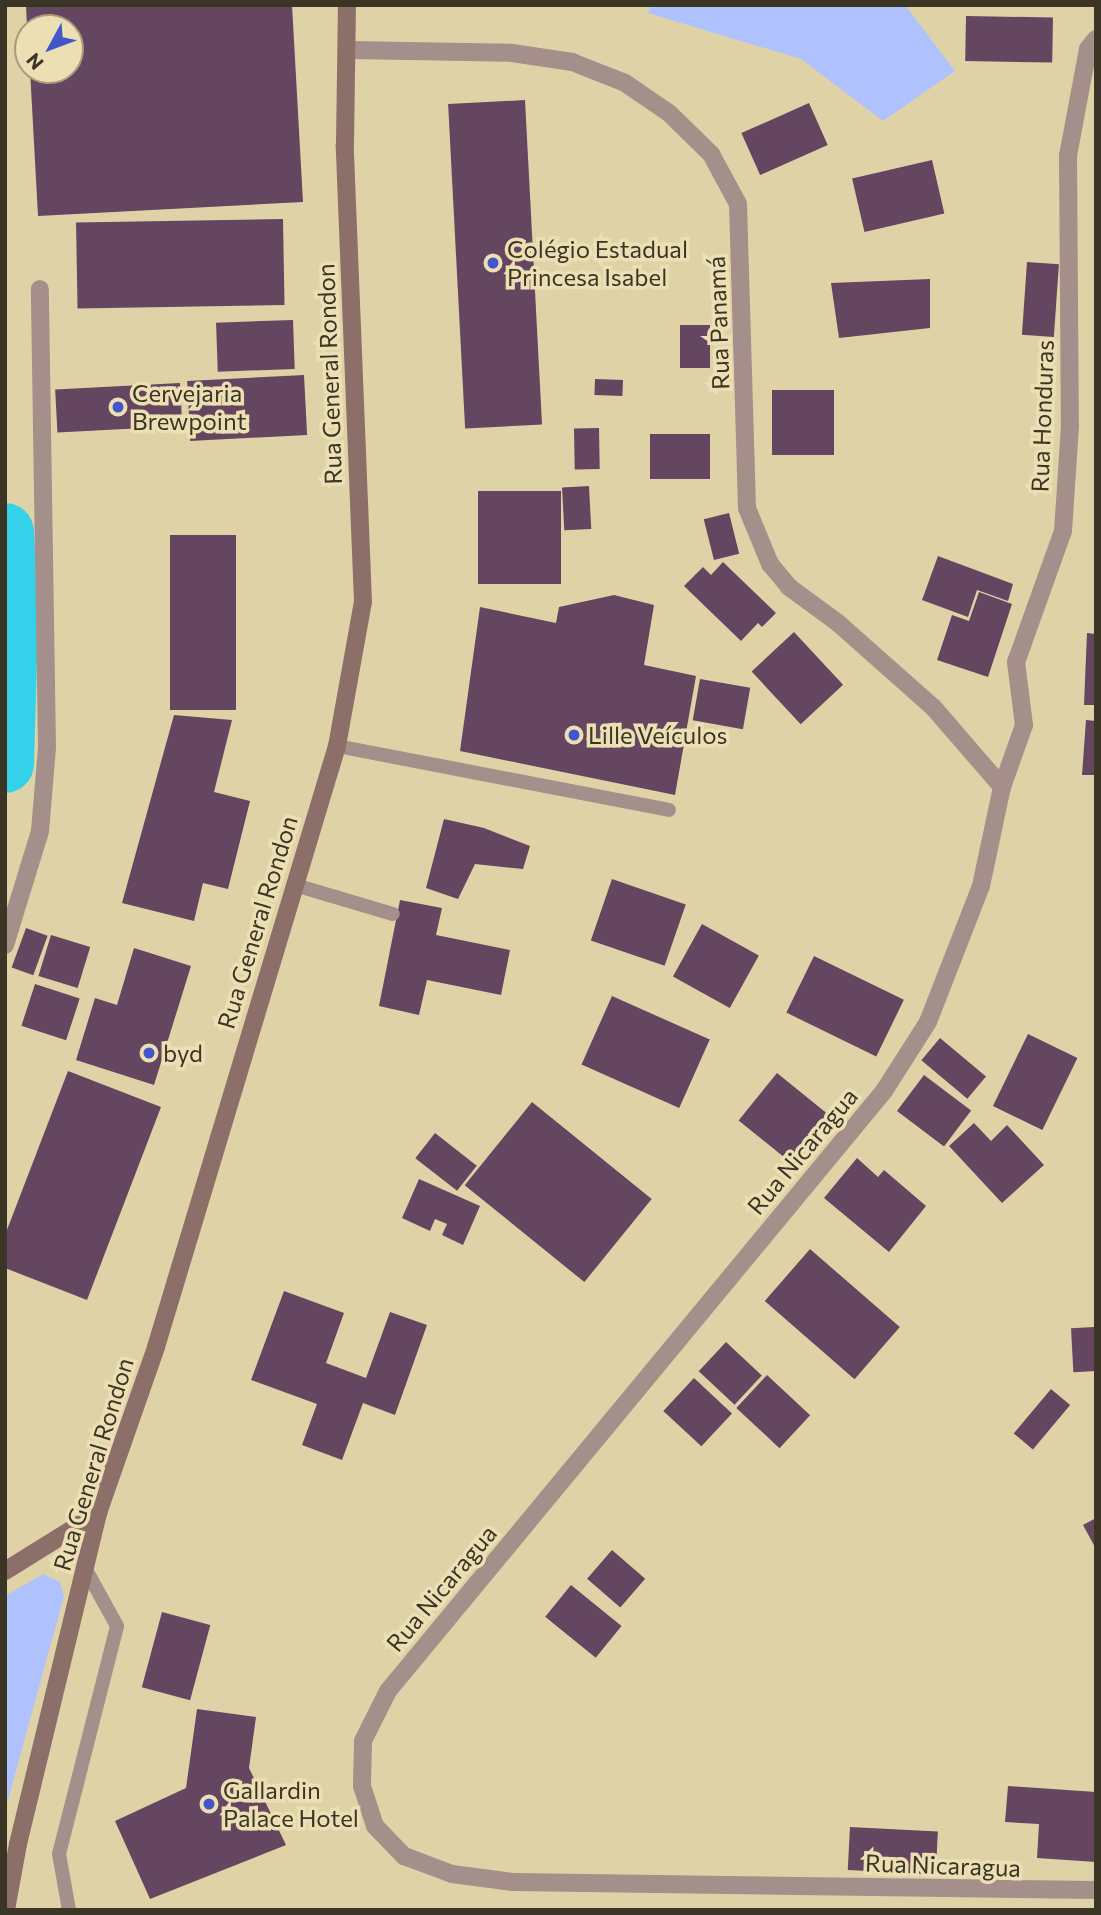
<!DOCTYPE html>
<meta charset="utf-8">
<style>
body{margin:0}
#map{position:relative;width:1101px;height:1915px;overflow:hidden;background:#e0d2a7;font-family:Commissioner,sans-serif}
div>[style]{position:absolute}
.green>*{inset:0;background:#afc2fe}
.river>*{height:58px;margin:-29px;padding:0 29px;transform-origin:29px;border-radius:29px;background:#35d1ea}
.building>*{inset:0;background:#644660;transform-origin:0 0}
.lane>*{height:14px;margin:-7px;padding:0 7px;transform-origin:7px;border-radius:7px;background:#a48f8b}
.street>*{height:18px;margin:-9px;padding:0 9px;transform-origin:9px;border-radius:9px;background:#a48f8b}
.secondary>*{height:18px;margin:-9px;padding:0 9px;transform-origin:9px;border-radius:9px;background:#8d6f69}
.dots>*{width:19px;height:19px;translate:-50% -50%;box-sizing:border-box;border:4px solid #eddfb4;border-radius:50%}
span{translate:-50% -50%;white-space:nowrap;text-align:center;line-height:1.15;-webkit-text-stroke:7px #eddfb4;paint-order:stroke}
.poi-label{font-size:24px;color:#3b3525}
.left{translate:0 -50%;text-align:left}
.street-label{font-size:24px;color:#3b3525}
.frame{position:absolute;inset:0;border:7px solid #3b3525;pointer-events:none}
.north{position:absolute;left:14px;top:14px;width:70px;height:70px;box-sizing:border-box;background:#eddfb4;border:2px solid #a69b7b;border-radius:50%;rotate:229deg;font-size:19px;font-weight:700;line-height:28px;text-align:center;color:#3b3525}
.north::after{content:'';display:block;margin:auto;width:24px;height:32px;background:#4256ca;clip-path:polygon(50% 0,100% 100%,50% 72%,0 100%)}
</style>
<div id="map">
<div class="green">
<i style="clip-path:polygon(650px 5px,905px 5px,955px 71px,883px 121px,801px 59px,648px 13px)"></i>
<i style="clip-path:polygon(43px 1574px,60px 1582px,64px 1596px,5px 1811px,5px 1596px)"></i>
</div>
<div class="river">
<i style="left:5px;top:532px;width:91px;rotate:87.5deg"></i>
<i style="left:9px;top:623px;width:141px;rotate:91.6deg"></i>
</div>
<div class="building">
<i style="clip-path:polygon(26px 5px,292px 5px,303px 202px,38px 216px,30px 70px,70px 70px,70px 28px,27px 28px)"></i>
<i style="left:966px;top:16px;width:87px;height:45px;rotate:1deg"></i>
<i style="left:525px;top:100px;width:325px;height:77px;rotate:87deg"></i>
<i style="left:809px;top:103px;width:46px;height:74px;rotate:66deg"></i>
<i style="left:932px;top:160px;width:55px;height:82px;rotate:77deg"></i>
<i style="left:283px;top:219px;width:86px;height:207px;rotate:89deg"></i>
<i style="left:1027px;top:262px;width:32px;height:73px;rotate:4deg"></i>
<i style="clip-path:polygon(930px 279px,930px 328px,839px 338px,831px 283px)"></i>
<i style="left:293px;top:320px;width:49px;height:77px;rotate:88deg"></i>
<i style="left:680px;top:325px;width:30px;height:43px"></i>
<i style="left:304px;top:375px;width:60px;height:117px;rotate:87deg"></i>
<i style="left:595px;top:379px;width:28px;height:16px;rotate:2deg"></i>
<i style="left:180px;top:383px;width:43px;height:125px;rotate:87deg"></i>
<i style="left:772px;top:390px;width:62px;height:65px"></i>
<i style="left:599px;top:428px;width:41px;height:25px;rotate:89deg"></i>
<i style="left:650px;top:434px;width:60px;height:45px"></i>
<i style="left:589px;top:486px;width:43px;height:27px;rotate:87deg"></i>
<i style="left:478px;top:491px;width:83px;height:93px"></i>
<i style="left:729px;top:513px;width:42px;height:26px;rotate:76deg"></i>
<i style="left:170px;top:535px;width:66px;height:175px"></i>
<i style="clip-path:polygon(938px 556px,1013px 584px,1008px 601px,977px 590px,968px 617px,922px 600px)"></i>
<i style="clip-path:polygon(723px 562px,776px 613px,762px 627px,758px 623px,741px 641px,684px 586px,703px 567px,711px 575px)"></i>
<i style="clip-path:polygon(979px 592px,1012px 604px,988px 677px,937px 660px,952px 615px,969px 621px)"></i>
<i style="clip-path:polygon(614px 595px,654px 605px,644px 665px,696px 676px,675px 795px,460px 751px,480px 607px,556px 623px,559px 607px)"></i>
<i style="left:794px;top:632px;width:72px;height:58px;rotate:47deg"></i>
<i style="clip-path:polygon(1087px 633px,1096px 634px,1096px 705px,1084px 705px)"></i>
<i style="left:700px;top:679px;width:51px;height:42px;rotate:10deg"></i>
<i style="clip-path:polygon(174px 715px,232px 720px,214px 792px,250px 801px,228px 889px,203px 883px,194px 921px,122px 903px)"></i>
<i style="clip-path:polygon(1086px 720px,1096px 721px,1096px 775px,1082px 775px)"></i>
<i style="clip-path:polygon(444px 819px,484px 828px,530px 846px,523px 869px,475px 864px,458px 899px,426px 888px)"></i>
<i style="left:612px;top:879px;width:78px;height:65px;rotate:19deg"></i>
<i style="clip-path:polygon(400px 900px,442px 908px,436px 935px,510px 950px,501px 995px,427px 980px,419px 1015px,379px 1006px)"></i>
<i style="left:702px;top:924px;width:65px;height:60px;rotate:29deg"></i>
<i style="left:26px;top:928px;width:23px;height:42px;rotate:20deg"></i>
<i style="left:51px;top:935px;width:41px;height:43px;rotate:17deg"></i>
<i style="clip-path:polygon(134px 948px,191px 966px,154px 1085px,76px 1060px,95px 998px,117px 1005px)"></i>
<i style="left:814px;top:956px;width:100px;height:63px;rotate:26deg"></i>
<i style="left:35px;top:984px;width:47px;height:44px;rotate:18deg"></i>
<i style="left:612px;top:996px;width:107px;height:75px;rotate:24deg"></i>
<i style="left:1028px;top:1034px;width:55px;height:80px;rotate:26deg"></i>
<i style="left:940px;top:1038px;width:60px;height:29px;rotate:40deg"></i>
<i style="clip-path:polygon(68px 1071px,161px 1107px,87px 1300px,5px 1268px,5px 1235px)"></i>
<i style="left:777px;top:1073px;width:70px;height:61px;rotate:39deg"></i>
<i style="left:924px;top:1075px;width:59px;height:45px;rotate:37deg"></i>
<i style="left:532px;top:1102px;width:154px;height:107px;rotate:39deg"></i>
<i style="clip-path:polygon(974px 1123px,991px 1141px,1007px 1125px,1044px 1165px,1002px 1203px,949px 1146px)"></i>
<i style="left:435px;top:1133px;width:53px;height:32px;rotate:38deg"></i>
<i style="clip-path:polygon(857px 1158px,878px 1177px,884px 1170px,926px 1206px,889px 1252px,824px 1198px)"></i>
<i style="clip-path:polygon(419px 1179px,480px 1206px,463px 1245px,442px 1235px,447px 1224px,435px 1219px,430px 1231px,402px 1218px)"></i>
<i style="left:810px;top:1249px;width:119px;height:69px;rotate:41deg"></i>
<i style="clip-path:polygon(284px 1291px,344px 1313px,326px 1363px,366px 1378px,390px 1312px,427px 1325px,395px 1415px,363px 1403px,342px 1460px,302px 1445px,317px 1404px,251px 1380px)"></i>
<i style="left:1094px;top:1327px;width:44px;height:23px;rotate:87deg"></i>
<i style="left:726px;top:1342px;width:49px;height:40px;rotate:43deg"></i>
<i style="left:767px;top:1375px;width:59px;height:45px;rotate:43deg"></i>
<i style="left:694px;top:1378px;width:52px;height:45px;rotate:43deg"></i>
<i style="left:1051px;top:1389px;width:25px;height:58px;rotate:40deg"></i>
<i style="clip-path:polygon(1096px 1518px,1096px 1549px,1083px 1525px)"></i>
<i style="left:612px;top:1550px;width:44px;height:38px;rotate:41deg"></i>
<i style="left:571px;top:1585px;width:65px;height:41px;rotate:39deg"></i>
<i style="left:162px;top:1612px;width:50px;height:78px;rotate:15deg"></i>
<i style="clip-path:polygon(197px 1709px,256px 1717px,249px 1768px,286px 1845px,150px 1899px,115px 1821px,186px 1788px)"></i>
<i style="clip-path:polygon(1008px 1786px,1096px 1792px,1096px 1862px,1037px 1858px,1039px 1824px,1005px 1822px)"></i>
<i style="left:850px;top:1827px;width:88px;height:43px;rotate:3deg"></i>
</div>
<div class="lane">
<i style="left:337px;top:746px;width:338px;rotate:10.9deg"></i>
<i style="left:295px;top:885px;width:102px;rotate:16.5deg"></i>
<i style="left:69px;top:1910px;width:57px;rotate:-100.1deg"></i>
<i style="left:59px;top:1854px;width:235px;rotate:-75.7deg"></i>
<i style="left:117px;top:1626px;width:66px;rotate:-118.9deg"></i>
</div>
<div class="street">
<i style="left:1096px;top:39px;width:13px;rotate:129deg"></i>
<i style="left:1088px;top:49px;width:109px;rotate:100.6deg"></i>
<i style="left:1068px;top:156px;width:270px;rotate:89.6deg"></i>
<i style="left:1070px;top:426px;width:105px;rotate:93.8deg"></i>
<i style="left:1063px;top:531px;width:139px;rotate:109.7deg"></i>
<i style="left:1016px;top:662px;width:64px;rotate:82.8deg"></i>
<i style="left:1024px;top:725px;width:66px;rotate:109.5deg"></i>
<i style="left:1002px;top:787px;width:101px;rotate:102deg"></i>
<i style="left:981px;top:886px;width:146px;rotate:111.3deg"></i>
<i style="left:928px;top:1022px;width:82px;rotate:122.5deg"></i>
<i style="left:884px;top:1091px;width:778px;rotate:129.58deg"></i>
<i style="left:388px;top:1691px;width:56px;rotate:116.6deg"></i>
<i style="left:363px;top:1741px;width:45px;rotate:91.3deg"></i>
<i style="left:362px;top:1786px;width:42px;rotate:72deg"></i>
<i style="left:375px;top:1826px;width:42px;rotate:46deg"></i>
<i style="left:404px;top:1856px;width:51px;rotate:20.6deg"></i>
<i style="left:452px;top:1874px;width:62px;rotate:7.5deg"></i>
<i style="left:513px;top:1882px;width:583px;rotate:0.79deg"></i>
<i style="left:348px;top:50px;width:164px;rotate:1deg"></i>
<i style="left:512px;top:53px;width:61px;rotate:8.5deg"></i>
<i style="left:572px;top:62px;width:57px;rotate:21.6deg"></i>
<i style="left:625px;top:83px;width:53px;rotate:34.3deg"></i>
<i style="left:669px;top:113px;width:59px;rotate:44.3deg"></i>
<i style="left:711px;top:154px;width:57px;rotate:61.6deg"></i>
<i style="left:738px;top:204px;width:304px;rotate:88.3deg"></i>
<i style="left:747px;top:508px;width:61px;rotate:67.7deg"></i>
<i style="left:770px;top:564px;width:30px;rotate:50deg"></i>
<i style="left:789px;top:587px;width:61px;rotate:36.3deg"></i>
<i style="left:838px;top:623px;width:127px;rotate:41.5deg"></i>
<i style="left:933px;top:707px;width:106px;rotate:49.2deg"></i>
<i style="left:5px;top:945px;width:119px;rotate:-72.9deg"></i>
<i style="left:40px;top:831px;width:84px;rotate:-85.2deg"></i>
<i style="left:47px;top:747px;width:458px;rotate:-90.9deg"></i>
</div>
<div class="secondary">
<i style="left:5px;top:1571px;width:110px;rotate:-31.9deg"></i>
<i style="left:6px;top:1910px;width:67px;rotate:-79.7deg"></i>
<i style="left:18px;top:1844px;width:341px;rotate:-76.4deg"></i>
<i style="left:98px;top:1513px;width:176px;rotate:-70.7deg"></i>
<i style="left:156px;top:1347px;width:628px;rotate:-73.24deg"></i>
<i style="left:337px;top:746px;width:146px;rotate:-79.8deg"></i>
<i style="left:363px;top:602px;width:458px;rotate:-92.3deg"></i>
<i style="left:345px;top:144px;width:139px;rotate:-89.2deg"></i>
</div>
<div class="dots">
<i style="left:493px;top:263px;background:#4256ca"></i>
<i style="left:118px;top:407px;background:#4256ca"></i>
<i style="left:574px;top:735px;background:#4256ca"></i>
<i style="left:149px;top:1053px;background:#4256ca"></i>
<i style="left:209px;top:1804px;background:#4256ca"></i>
</div>
<div class="poi-label">
<span class="left" style="left:507px;top:263px">Colégio Estadual<br>Princesa Isabel</span>
<span class="left" style="left:132px;top:407px">Cervejaria<br>Brewpoint</span>
<span class="left" style="left:588px;top:735px">Lille Veículos</span>
<span class="left" style="left:163px;top:1053px">byd</span>
<span class="left" style="left:223px;top:1804px">Gallardin<br>Palace Hotel</span>
</div>
<div class="street-label">
<span style="left:718px;top:323px;rotate:-92deg">Rua Panamá</span>
<span style="left:329px;top:374px;rotate:-92deg">Rua General Rondon</span>
<span style="left:1042px;top:416px;rotate:-88deg">Rua Honduras</span>
<span style="left:257px;top:922px;rotate:-73deg">Rua General Rondon</span>
<span style="left:802px;top:1151px;rotate:-50deg">Rua Nicaragua</span>
<span style="left:93px;top:1464px;rotate:-73deg">Rua General Rondon</span>
<span style="left:441px;top:1588px;rotate:-50deg">Rua Nicaragua</span>
<span style="left:943px;top:1865px;rotate:2deg">Rua Nicaragua</span>
</div>
<div class="frame"></div>
<div class="north">N</div>
</div>
